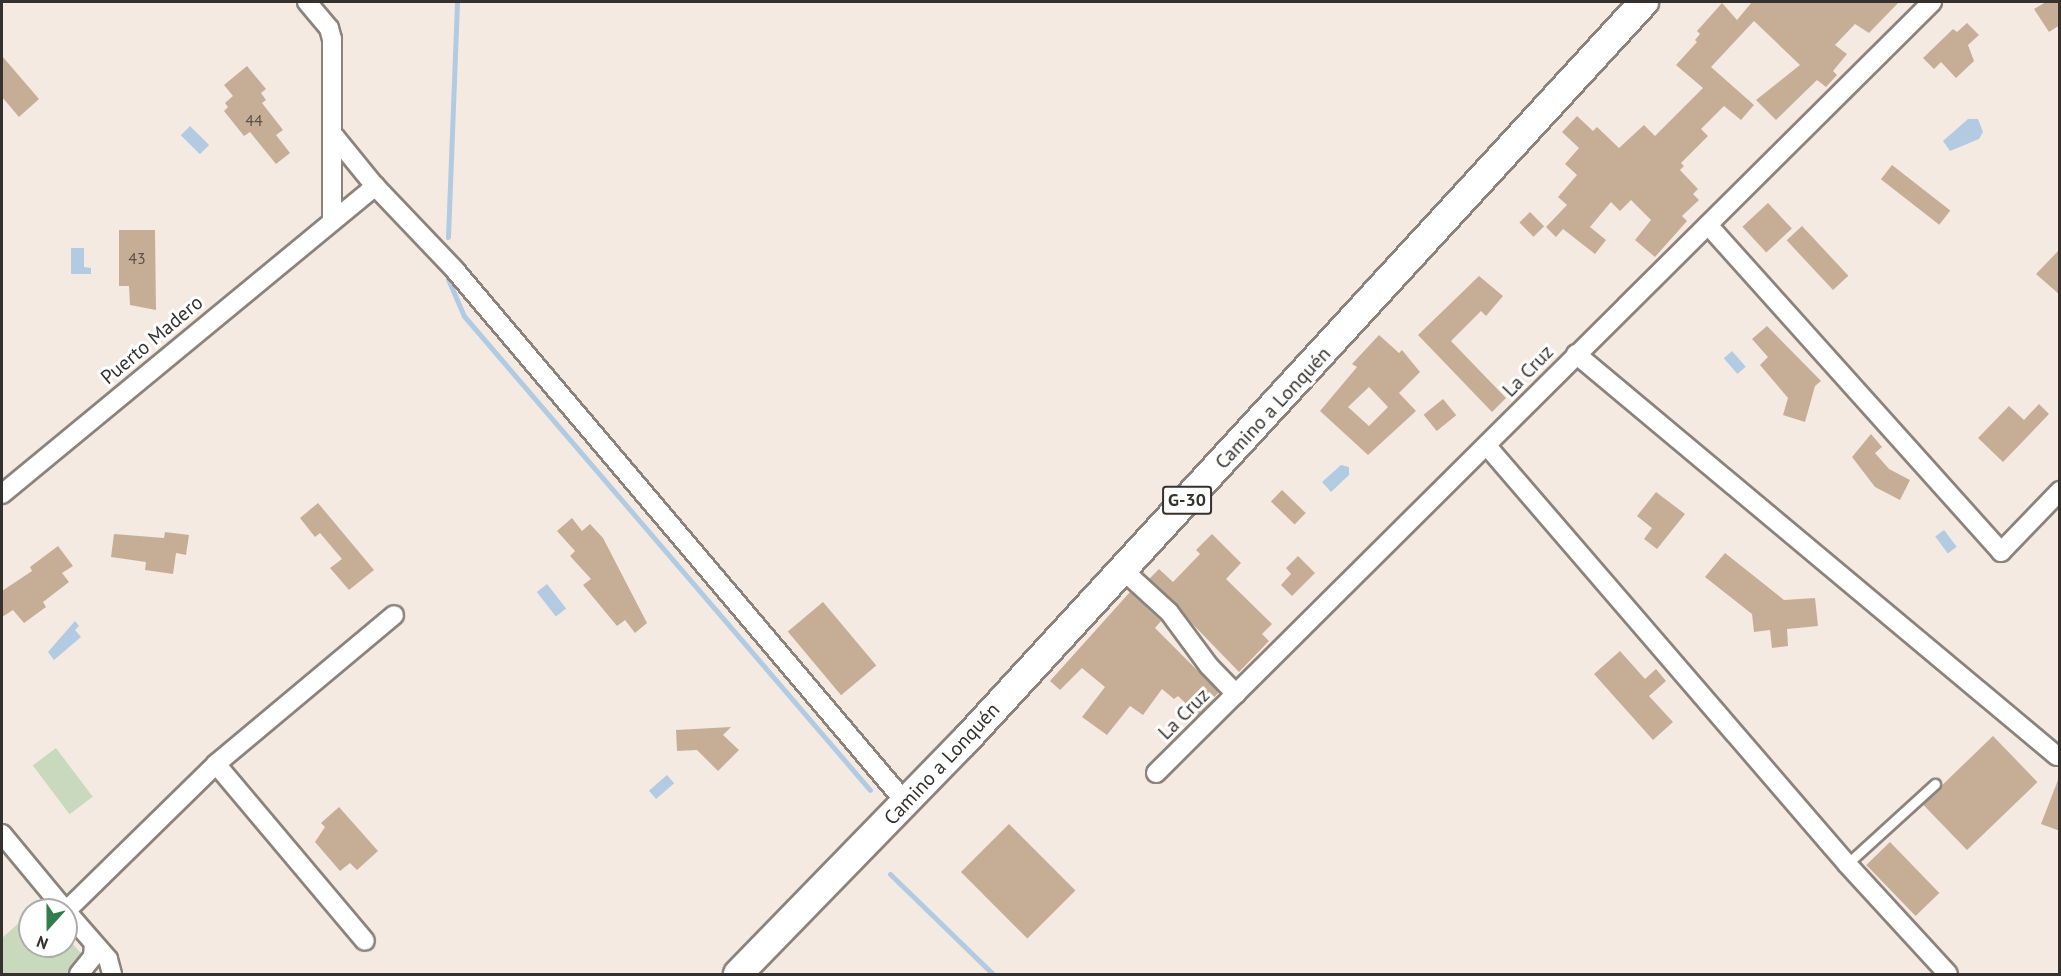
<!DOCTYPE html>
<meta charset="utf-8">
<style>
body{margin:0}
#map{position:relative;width:2061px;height:976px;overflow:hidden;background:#f4eae2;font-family:"PT Sans",sans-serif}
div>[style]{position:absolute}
.green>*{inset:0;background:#c8d9be;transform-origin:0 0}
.water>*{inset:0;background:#b2cbe3;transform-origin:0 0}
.stream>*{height:5px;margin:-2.5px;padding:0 2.5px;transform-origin:2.5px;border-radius:2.5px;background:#b2cbe3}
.building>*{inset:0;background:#c6ae96;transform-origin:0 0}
.roads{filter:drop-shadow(2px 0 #8c837c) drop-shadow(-2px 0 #8c837c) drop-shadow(0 2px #8c837c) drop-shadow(0 -2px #8c837c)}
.service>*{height:9px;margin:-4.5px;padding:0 4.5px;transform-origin:4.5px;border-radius:4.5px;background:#fff}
.minor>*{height:18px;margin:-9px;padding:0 9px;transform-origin:9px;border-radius:9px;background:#fff}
.primary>*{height:28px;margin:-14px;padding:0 14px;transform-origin:14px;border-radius:14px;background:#fff}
span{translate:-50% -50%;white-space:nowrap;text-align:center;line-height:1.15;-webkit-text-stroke:6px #fff;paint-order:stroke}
.number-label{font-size:16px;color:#595048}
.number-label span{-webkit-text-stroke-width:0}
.shield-label span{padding:2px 4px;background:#fff;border:2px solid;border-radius:4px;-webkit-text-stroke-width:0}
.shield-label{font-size:18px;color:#35312e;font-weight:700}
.street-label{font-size:20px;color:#35312e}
.frame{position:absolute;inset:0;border:3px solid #35312e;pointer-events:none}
.north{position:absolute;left:18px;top:898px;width:60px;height:60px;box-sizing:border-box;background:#fff;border:2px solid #aeadab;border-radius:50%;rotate:201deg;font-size:16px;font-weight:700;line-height:24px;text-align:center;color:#35312e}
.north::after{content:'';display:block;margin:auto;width:21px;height:27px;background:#317d4c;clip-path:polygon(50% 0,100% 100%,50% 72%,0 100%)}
</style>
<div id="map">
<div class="green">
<i style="left:56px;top:748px;width:61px;height:29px;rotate:53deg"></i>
<i style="clip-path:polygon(30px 913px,30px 946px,66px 946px,66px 936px,85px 958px,66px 974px,2px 974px,2px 938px)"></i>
</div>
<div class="water">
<i style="clip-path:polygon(1968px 119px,1978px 119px,1983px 132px,1979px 139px,1950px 151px,1943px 141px)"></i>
<i style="left:190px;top:126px;width:27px;height:13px;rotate:45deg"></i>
<i style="clip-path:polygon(71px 248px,84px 248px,84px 267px,91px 268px,91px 274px,71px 274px)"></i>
<i style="left:1732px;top:351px;width:21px;height:11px;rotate:49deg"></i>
<i style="clip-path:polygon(1341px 465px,1349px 467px,1349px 475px,1331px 492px,1322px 482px)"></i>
<i style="left:1944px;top:530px;width:21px;height:11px;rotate:53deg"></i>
<i style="left:547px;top:584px;width:31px;height:13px;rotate:52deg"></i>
<i style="clip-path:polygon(75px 621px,79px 626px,75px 630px,81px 637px,54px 660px,48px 652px)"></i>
<i style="left:667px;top:775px;width:11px;height:24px;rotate:49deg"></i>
</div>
<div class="stream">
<i style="left:448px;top:237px;width:235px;rotate:-87.8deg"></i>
<i style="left:448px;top:279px;width:40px;rotate:66.6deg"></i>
<i style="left:464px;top:316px;width:624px;rotate:49.42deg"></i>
<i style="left:890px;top:874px;width:144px;rotate:44.2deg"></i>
</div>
<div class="building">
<i style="clip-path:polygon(1752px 2px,1899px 2px,1869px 33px,1855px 24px,1835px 45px,1847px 54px,1833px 71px,1837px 75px,1826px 87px,1817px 80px,1776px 120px,1756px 100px,1800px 65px,1754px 21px,1711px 67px,1754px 105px,1741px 120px,1724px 106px,1701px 129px,1708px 136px,1681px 163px,1684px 166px,1680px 170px,1698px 189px,1693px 194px,1699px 200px,1682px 216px,1687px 221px,1655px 257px,1635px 240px,1651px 220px,1631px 200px,1620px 211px,1611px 202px,1590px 227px,1606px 240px,1595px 254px,1563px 229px,1556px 237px,1546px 227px,1567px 205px,1558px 197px,1577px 175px,1565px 164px,1579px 148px,1562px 132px,1577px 116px,1593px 131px,1597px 127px,1619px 148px,1644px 125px,1655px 136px,1703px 88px,1676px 65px,1697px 42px,1695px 40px,1700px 34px,1697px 31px,1722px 3px,1737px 20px)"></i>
<i style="clip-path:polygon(2046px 2px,2060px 2px,2060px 25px,2049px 32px,2034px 9px)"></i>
<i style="clip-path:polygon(1967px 23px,1979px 35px,1968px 45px,1974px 61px,1956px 78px,1941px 62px,1934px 69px,1923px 58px,1953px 29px,1957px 32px)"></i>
<i style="clip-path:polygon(2px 56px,39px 99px,19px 117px,2px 97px)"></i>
<i style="clip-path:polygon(247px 66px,266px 89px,261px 93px,266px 100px,262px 103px,283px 130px,276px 135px,290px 153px,276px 164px,250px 132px,244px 136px,224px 111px,228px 107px,225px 103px,233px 96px,224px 85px)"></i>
<i style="left:1892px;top:165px;width:74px;height:18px;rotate:38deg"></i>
<i style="left:1768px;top:203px;width:35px;height:35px;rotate:47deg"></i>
<i style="left:1530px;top:212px;width:20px;height:15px;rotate:45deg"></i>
<i style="left:1802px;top:226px;width:68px;height:21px;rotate:47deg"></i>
<i style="clip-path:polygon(119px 230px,155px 230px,156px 310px,130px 305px,129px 286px,119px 286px)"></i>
<i style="clip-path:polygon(2060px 249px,2060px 295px,2036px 274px)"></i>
<i style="clip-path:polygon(1479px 276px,1503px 296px,1486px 316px,1481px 311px,1451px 341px,1506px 398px,1492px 412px,1418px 335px)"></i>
<i style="clip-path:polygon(1767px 326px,1821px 381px,1815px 386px,1805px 422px,1783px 415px,1788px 398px,1760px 365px,1768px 357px,1752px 339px)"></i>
<i style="clip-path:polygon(evenodd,1379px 335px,1399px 353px,1402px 350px,1420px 372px,1399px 393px,1416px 411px,1368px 455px,1320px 411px,1357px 367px,1352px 364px,1379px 335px,1369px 387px,1388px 407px,1369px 426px,1348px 407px,1369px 387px)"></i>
<i style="left:1443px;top:399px;width:21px;height:25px;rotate:51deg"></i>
<i style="clip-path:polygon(2039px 404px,2049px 414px,2003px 462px,1978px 438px,2009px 406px,2024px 420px)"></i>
<i style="clip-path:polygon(1871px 434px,1882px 447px,1875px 453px,1889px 469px,1910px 480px,1900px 500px,1875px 487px,1852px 457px)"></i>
<i style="left:1282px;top:490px;width:33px;height:16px;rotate:44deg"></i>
<i style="clip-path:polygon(1656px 492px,1685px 514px,1657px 549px,1644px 539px,1652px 528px,1637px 516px)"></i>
<i style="clip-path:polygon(318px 503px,374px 570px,349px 590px,330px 568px,342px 559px,320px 533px,315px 537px,300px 518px)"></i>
<i style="clip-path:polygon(572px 518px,582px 531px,590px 524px,603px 538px,647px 623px,635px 633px,625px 620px,617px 626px,583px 585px,591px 579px,570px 556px,575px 551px,557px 531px)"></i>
<i style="clip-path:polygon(165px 532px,189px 535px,186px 555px,176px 553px,173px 574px,145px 570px,146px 562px,111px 557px,114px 534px,164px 538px)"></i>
<i style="clip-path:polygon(1212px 534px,1241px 563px,1226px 579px,1272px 624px,1262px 634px,1269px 641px,1239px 672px,1149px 579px,1159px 569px,1173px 582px,1200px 554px,1196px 550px)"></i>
<i style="clip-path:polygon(58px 546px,73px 566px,62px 573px,69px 582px,43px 602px,46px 607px,24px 623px,13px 610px,2px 617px,2px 591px,32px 571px,30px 567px)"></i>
<i style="clip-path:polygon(1725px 553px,1784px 600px,1815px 598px,1818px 626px,1787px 629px,1788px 646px,1772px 648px,1770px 630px,1754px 632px,1752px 614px,1705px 577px)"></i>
<i style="clip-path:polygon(1298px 556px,1315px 573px,1292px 596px,1281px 585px,1291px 574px,1286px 568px)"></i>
<i style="clip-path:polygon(1130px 592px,1161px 621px,1155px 628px,1219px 692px,1198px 715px,1178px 696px,1174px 699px,1162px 689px,1143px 715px,1130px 706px,1107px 735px,1082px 717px,1105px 687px,1082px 668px,1060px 690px,1050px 681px)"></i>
<i style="left:823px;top:602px;width:83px;height:46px;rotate:50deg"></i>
<i style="clip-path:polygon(1620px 651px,1645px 679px,1656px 669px,1666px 681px,1649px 696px,1673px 722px,1653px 740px,1594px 674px)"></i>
<i style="clip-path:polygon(731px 727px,723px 735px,739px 750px,718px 771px,697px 750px,677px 751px,676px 730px)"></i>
<i style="left:1993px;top:736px;width:64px;height:98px;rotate:46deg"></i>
<i style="clip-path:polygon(2058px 780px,2060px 781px,2060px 831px,2041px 824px)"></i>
<i style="clip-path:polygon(339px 807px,378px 851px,357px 870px,350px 863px,340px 871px,315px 842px,325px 827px,321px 823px)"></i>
<i style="left:1009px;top:824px;width:94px;height:68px;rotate:45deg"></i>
<i style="left:1890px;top:842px;width:71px;height:33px;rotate:46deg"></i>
</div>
<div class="roads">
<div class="service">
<i style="left:1847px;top:864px;width:119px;rotate:-42.3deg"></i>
</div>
<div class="minor">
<i style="left:307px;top:2px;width:34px;rotate:50deg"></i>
<i style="left:329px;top:28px;width:11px;rotate:75deg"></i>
<i style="left:332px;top:39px;width:181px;rotate:90deg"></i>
<i style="left:335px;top:137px;width:63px;rotate:50.8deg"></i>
<i style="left:375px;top:186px;width:115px;rotate:46.4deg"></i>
<i style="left:454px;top:269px;width:700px;rotate:49.75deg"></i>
<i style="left:1708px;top:225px;width:439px;rotate:48.1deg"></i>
<i style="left:2001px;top:552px;width:85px;rotate:-46deg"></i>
<i style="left:1576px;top:354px;width:627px;rotate:39.89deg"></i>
<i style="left:1487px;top:446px;width:552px;rotate:49.26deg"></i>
<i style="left:1847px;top:864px;width:149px;rotate:47.4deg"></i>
<i style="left:2px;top:494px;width:484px;rotate:-39.5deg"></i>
<i style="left:1123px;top:570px;width:62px;rotate:42.4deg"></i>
<i style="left:1169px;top:612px;width:67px;rotate:53.5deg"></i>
<i style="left:1209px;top:666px;width:39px;rotate:46deg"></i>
<i style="left:216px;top:764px;width:231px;rotate:49.9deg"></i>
<i style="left:1156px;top:773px;width:1094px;rotate:-44.81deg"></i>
<i style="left:2px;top:834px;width:99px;rotate:50.3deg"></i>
<i style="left:66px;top:911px;width:210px;rotate:-44.4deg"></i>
<i style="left:216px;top:764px;width:232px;rotate:-39.9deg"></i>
<i style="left:66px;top:911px;width:64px;rotate:48.8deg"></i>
<i style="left:108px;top:959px;width:16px;rotate:75deg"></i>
<i style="left:79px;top:974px;width:22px;rotate:-51deg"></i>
<i style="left:93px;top:957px;width:13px;rotate:-86deg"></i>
</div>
<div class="primary">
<i style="left:738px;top:974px;width:324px;rotate:-45.8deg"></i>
<i style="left:964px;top:742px;width:1005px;rotate:-47.42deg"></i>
</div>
</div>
<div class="number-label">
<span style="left:254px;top:120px">44</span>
<span style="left:137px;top:258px">43</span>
</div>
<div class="shield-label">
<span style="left:1187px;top:500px">G-30</span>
</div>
<div class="street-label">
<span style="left:152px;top:340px;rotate:-40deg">Puerto Madero</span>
<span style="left:1528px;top:371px;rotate:-46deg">La Cruz</span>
<span style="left:1273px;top:408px;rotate:-47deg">Camino a Lonquén</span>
<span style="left:1184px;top:714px;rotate:-45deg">La Cruz</span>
<span style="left:942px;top:764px;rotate:-47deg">Camino a Lonquén</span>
</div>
<div class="frame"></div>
<div class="north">N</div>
</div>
